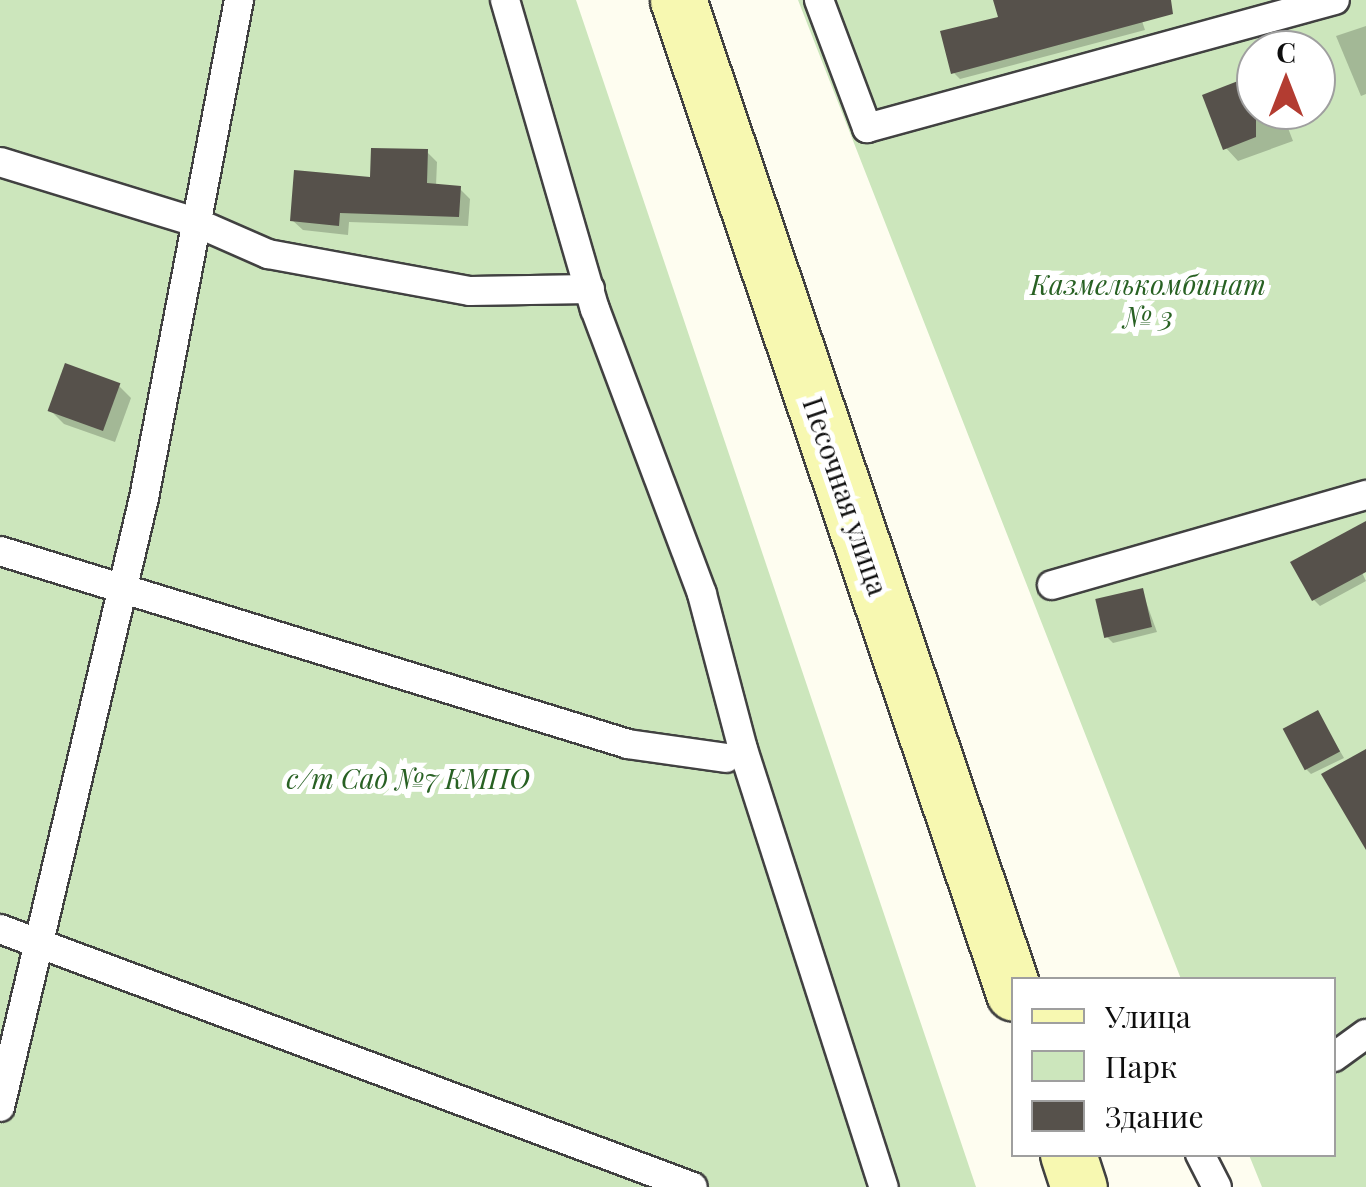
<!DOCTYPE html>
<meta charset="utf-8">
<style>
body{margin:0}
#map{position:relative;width:1366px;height:1187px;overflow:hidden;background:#fefdf0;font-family:"Playfair Display",serif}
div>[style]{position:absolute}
.green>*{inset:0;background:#cce6bc}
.shadow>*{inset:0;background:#0003}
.building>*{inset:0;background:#56514b;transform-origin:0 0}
.roads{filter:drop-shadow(2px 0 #414141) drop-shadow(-2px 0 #414141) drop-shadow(0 2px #414141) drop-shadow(0 -2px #414141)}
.service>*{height:28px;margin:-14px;padding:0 14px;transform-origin:14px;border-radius:14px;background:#fff}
.secondary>*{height:55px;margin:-27.5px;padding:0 27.5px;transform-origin:27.5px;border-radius:27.5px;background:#f7f8b1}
span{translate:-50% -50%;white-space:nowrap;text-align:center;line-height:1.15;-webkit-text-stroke:10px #fff;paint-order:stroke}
.park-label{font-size:28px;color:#286123;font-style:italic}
.street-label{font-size:28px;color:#0e0e0e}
.legend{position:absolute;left:1011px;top:977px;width:325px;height:180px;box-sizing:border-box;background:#fff;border:2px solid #9f9f9f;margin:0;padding:12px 18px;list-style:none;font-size:30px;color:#0e0e0e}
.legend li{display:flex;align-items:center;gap:20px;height:50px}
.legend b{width:50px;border:2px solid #9f9f9f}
.north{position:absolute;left:1236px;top:30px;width:100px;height:100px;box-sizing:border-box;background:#fff;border:2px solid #9f9f9f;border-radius:50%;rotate:0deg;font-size:28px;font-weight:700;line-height:40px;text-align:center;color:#0e0e0e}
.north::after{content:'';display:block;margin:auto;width:35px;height:45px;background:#b33c31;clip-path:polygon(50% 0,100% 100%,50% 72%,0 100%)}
</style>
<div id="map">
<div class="green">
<i style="clip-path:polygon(0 0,576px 0,976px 1187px,0 1187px)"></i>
<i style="clip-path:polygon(evenodd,798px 0,1366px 0,1366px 1187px,1262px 1187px,1249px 1155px,1334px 1154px,1334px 980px,1181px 979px,798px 0,1256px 50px,1316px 50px,1316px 110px,1256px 110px,1256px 50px)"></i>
</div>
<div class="shadow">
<i style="clip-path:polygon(1008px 0,1135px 0,1145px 30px,960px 79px,954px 73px,1001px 19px)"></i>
<i style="clip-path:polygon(1366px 26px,1366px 94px,1361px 96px,1336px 36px)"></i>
<i style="clip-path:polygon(1256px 77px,1256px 110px,1281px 110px,1293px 141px,1238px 161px,1226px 148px)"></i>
<i style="clip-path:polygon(427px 152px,437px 162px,436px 186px,460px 189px,470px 199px,468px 226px,349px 222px,348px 235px,303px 230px,292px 220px)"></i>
<i style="clip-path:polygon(118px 385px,131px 398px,115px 442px,64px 424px,51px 411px)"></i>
<i style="clip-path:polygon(1348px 543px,1366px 581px,1320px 606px,1314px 600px)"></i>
<i style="clip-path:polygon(1142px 591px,1157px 632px,1113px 643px,1107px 637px)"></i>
<i style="clip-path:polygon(1318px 713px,1344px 758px,1311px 774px,1305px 768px)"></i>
</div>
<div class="building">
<i style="clip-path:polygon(993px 0,1171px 0,1173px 14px,951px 74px,940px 31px,998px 17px)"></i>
<i style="clip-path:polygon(1256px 74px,1256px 137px,1223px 150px,1202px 95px)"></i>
<i style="clip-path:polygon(371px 148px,428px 149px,427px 183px,461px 186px,459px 217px,340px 213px,339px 226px,290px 221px,294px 170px,370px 177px)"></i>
<i style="left:65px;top:363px;width:59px;height:51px;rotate:20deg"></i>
<i style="clip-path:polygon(1366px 521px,1366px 572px,1312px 601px,1290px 562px)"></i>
<i style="left:1143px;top:588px;width:40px;height:49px;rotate:77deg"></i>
<i style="left:1318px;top:710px;width:47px;height:40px;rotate:62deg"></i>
<i style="clip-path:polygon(1366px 749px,1366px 850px,1321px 774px)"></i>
</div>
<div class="roads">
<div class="service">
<i style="left:505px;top:0;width:322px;rotate:73.8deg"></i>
<i style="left:595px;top:309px;width:304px;rotate:69.4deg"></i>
<i style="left:702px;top:594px;width:160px;rotate:75.2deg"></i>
<i style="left:743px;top:749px;width:460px;rotate:72.2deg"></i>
<i style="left:819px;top:0;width:137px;rotate:69.4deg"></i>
<i style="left:867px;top:128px;width:485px;rotate:-15.3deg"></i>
<i style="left:0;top:162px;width:204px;rotate:17.1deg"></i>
<i style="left:195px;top:222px;width:80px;rotate:23.7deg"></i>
<i style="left:268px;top:254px;width:205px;rotate:10.4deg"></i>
<i style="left:470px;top:291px;width:120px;rotate:-1deg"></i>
<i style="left:0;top:551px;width:657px;rotate:17.08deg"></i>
<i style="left:628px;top:744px;width:99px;rotate:8.1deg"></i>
<i style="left:1052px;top:585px;width:327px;rotate:-16deg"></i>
<i style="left:0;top:929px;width:739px;rotate:20.42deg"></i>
<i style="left:1334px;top:1057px;width:39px;rotate:-36deg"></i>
<i style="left:0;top:1107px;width:626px;rotate:-76.7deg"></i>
<i style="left:144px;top:498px;width:507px;rotate:-79.2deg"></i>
<i style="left:1200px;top:1154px;width:37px;rotate:63deg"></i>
</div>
<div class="secondary">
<i style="left:678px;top:0;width:1048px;rotate:71.31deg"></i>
<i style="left:1068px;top:1154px;width:35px;rotate:72deg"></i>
</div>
</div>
<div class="park-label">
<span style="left:1148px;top:300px">Казмелькомбинат<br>№ 3</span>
<span style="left:408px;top:778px">с/т Сад №7 КМПО</span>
</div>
<div class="street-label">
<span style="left:846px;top:496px;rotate:71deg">Песочная улица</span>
</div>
<ul class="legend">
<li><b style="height:12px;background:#f7f8b1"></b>Улица</li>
<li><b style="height:28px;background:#cce6bc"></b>Парк</li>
<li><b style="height:28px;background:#56514b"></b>Здание</li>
</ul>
<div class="north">С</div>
</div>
